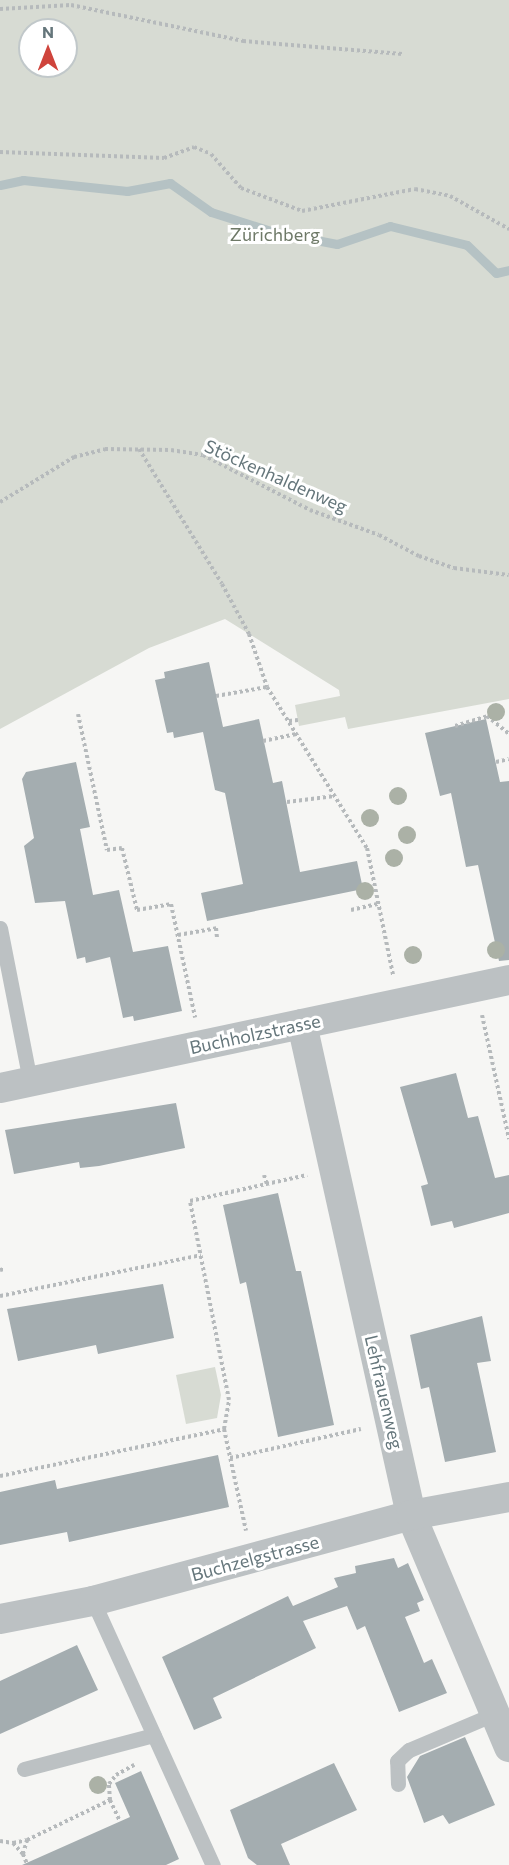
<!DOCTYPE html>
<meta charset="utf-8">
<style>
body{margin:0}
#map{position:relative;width:509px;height:1865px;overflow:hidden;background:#f6f6f4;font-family:Commissioner,sans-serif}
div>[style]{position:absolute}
.green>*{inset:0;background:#d7dbd3}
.stream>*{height:9px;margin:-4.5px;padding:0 4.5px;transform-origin:4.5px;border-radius:4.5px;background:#b5c2c4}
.building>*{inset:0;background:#a4adb0}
.path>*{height:4px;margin-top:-2px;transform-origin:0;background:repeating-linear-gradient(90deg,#b6babc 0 3px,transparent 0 6px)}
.service>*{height:15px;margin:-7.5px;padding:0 7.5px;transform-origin:7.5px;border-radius:7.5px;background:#bcc1c3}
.minor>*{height:30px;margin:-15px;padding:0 15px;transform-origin:15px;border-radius:15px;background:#bcc1c3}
.trees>*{width:18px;height:18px;margin:-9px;border-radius:50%;background:#abb1a6}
span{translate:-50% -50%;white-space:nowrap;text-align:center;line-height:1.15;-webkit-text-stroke:6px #fff;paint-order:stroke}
.park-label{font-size:18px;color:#6e7967}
.street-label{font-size:18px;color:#65767b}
.north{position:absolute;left:18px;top:18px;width:60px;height:60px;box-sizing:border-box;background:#fff;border:2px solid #c1c8ca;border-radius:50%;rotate:0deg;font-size:16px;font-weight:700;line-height:24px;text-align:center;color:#65767b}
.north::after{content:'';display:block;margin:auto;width:21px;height:27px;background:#cf443c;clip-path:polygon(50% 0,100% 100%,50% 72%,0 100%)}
</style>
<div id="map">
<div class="green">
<i style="clip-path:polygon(evenodd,0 0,509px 0,509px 699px,348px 729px,345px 717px,299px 726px,295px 705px,340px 696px,339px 690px,225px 619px,149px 648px,0 729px,0 0,30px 30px,66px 30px,66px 66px,30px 66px,30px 30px)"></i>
<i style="clip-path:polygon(215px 1367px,221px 1395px,217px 1418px,186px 1424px,176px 1375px)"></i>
</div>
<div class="stream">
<i style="left:0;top:185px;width:24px;rotate:-12deg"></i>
<i style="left:23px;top:180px;width:105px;rotate:6deg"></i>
<i style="left:127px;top:191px;width:44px;rotate:-10.5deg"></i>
<i style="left:170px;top:183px;width:50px;rotate:35.3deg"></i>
<i style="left:211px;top:212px;width:66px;rotate:17.6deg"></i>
<i style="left:274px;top:232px;width:64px;rotate:10.8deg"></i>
<i style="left:337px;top:244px;width:56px;rotate:-18.8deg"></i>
<i style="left:390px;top:226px;width:79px;rotate:13.9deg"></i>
<i style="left:467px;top:245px;width:40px;rotate:44deg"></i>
<i style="left:496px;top:273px;width:13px;rotate:-13deg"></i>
</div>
<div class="building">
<i style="clip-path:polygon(209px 662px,223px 727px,259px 719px,273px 783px,282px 781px,300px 872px,357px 861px,363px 889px,207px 921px,201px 893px,243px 884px,225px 793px,215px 790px,203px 732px,174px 738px,173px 732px,167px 733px,155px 680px,165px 678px,164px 672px)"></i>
<i style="clip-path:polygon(486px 719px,500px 782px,509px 781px,509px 960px,499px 961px,478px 865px,466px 867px,451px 793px,440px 796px,425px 733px)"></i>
<i style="clip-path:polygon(76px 762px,90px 827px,80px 829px,93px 895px,119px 890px,133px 952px,168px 946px,182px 1011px,134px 1021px,133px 1016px,123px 1018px,110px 957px,86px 963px,85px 957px,77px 959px,65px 901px,35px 903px,24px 846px,34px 838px,22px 779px,26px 772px)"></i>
<i style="clip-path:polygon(456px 1073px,468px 1118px,478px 1116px,495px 1178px,509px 1175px,509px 1213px,454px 1228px,452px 1221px,431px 1226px,421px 1186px,428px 1184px,400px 1087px)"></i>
<i style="clip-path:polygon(176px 1103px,185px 1148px,99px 1166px,80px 1168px,79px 1162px,14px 1174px,5px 1130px)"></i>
<i style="clip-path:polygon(278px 1193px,296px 1271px,301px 1271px,334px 1425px,278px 1437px,246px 1282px,240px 1284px,223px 1205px)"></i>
<i style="clip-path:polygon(163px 1284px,174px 1338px,98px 1354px,96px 1345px,18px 1361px,7px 1309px)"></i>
<i style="clip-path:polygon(482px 1316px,491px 1361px,477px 1363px,496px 1452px,445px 1462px,429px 1387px,421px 1389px,410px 1335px)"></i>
<i style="clip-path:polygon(218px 1455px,229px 1507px,69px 1542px,67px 1532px,0 1545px,0 1492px,55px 1480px,57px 1489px)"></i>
<i style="clip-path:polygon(394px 1558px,398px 1568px,408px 1563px,424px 1600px,417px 1603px,420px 1611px,405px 1617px,424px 1663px,432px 1659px,447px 1693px,399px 1712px,365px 1626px,357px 1630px,347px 1606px,303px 1621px,316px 1648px,213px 1698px,222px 1718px,194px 1730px,162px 1657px,288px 1596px,293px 1606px,338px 1587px,334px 1578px,356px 1573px,355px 1566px)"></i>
<i style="clip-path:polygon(77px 1645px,98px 1690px,0 1734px,0 1681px)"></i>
<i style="clip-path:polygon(465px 1737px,495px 1805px,449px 1824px,443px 1815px,424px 1823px,407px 1777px,420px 1756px)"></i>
<i style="clip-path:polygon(334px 1763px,357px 1810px,281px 1844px,290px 1865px,257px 1865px,248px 1858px,230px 1810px)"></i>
<i style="clip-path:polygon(141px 1771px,179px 1859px,166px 1865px,22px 1865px,130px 1817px,115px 1783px)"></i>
</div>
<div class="path">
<i style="left:0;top:9px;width:71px;rotate:-3.2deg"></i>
<i style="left:71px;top:5px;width:176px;rotate:11.8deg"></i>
<i style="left:243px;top:41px;width:160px;rotate:4.7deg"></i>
<i style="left:0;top:152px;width:164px;rotate:2.1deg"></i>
<i style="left:164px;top:158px;width:32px;rotate:-20deg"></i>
<i style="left:194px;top:147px;width:18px;rotate:22deg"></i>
<i style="left:211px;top:154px;width:45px;rotate:48.6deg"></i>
<i style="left:241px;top:188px;width:65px;rotate:20.7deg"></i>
<i style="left:302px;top:211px;width:115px;rotate:-11deg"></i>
<i style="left:415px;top:189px;width:36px;rotate:11deg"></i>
<i style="left:450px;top:196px;width:68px;rotate:29.2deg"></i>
<i style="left:139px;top:449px;width:158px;rotate:58.4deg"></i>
<i style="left:222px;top:584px;width:57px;rotate:61.6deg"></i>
<i style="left:249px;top:634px;width:56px;rotate:71.2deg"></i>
<i style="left:267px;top:687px;width:190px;rotate:58.2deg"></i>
<i style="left:367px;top:848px;width:130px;rotate:78.4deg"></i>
<i style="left:0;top:502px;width:87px;rotate:-31.3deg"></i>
<i style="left:74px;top:457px;width:32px;rotate:-14deg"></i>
<i style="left:105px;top:449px;width:66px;rotate:0.9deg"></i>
<i style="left:171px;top:450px;width:32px;rotate:9deg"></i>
<i style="left:203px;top:455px;width:120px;rotate:27.2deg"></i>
<i style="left:310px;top:510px;width:73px;rotate:19.9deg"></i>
<i style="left:379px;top:535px;width:45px;rotate:27.7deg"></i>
<i style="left:419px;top:556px;width:37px;rotate:19deg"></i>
<i style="left:454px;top:568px;width:55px;rotate:7.3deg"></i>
<i style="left:216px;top:696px;width:52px;rotate:-10deg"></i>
<i style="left:78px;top:714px;width:139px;rotate:78deg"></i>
<i style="left:107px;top:850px;width:15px;rotate:-8deg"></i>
<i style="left:122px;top:848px;width:64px;rotate:76.4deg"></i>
<i style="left:137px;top:910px;width:35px;rotate:-10deg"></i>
<i style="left:171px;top:904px;width:116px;rotate:78deg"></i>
<i style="left:289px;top:721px;width:9px;rotate:-6deg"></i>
<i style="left:455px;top:726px;width:34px;rotate:-17deg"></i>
<i style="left:487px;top:716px;width:28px;rotate:39deg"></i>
<i style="left:263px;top:741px;width:34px;rotate:-12deg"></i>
<i style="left:496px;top:762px;width:13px;rotate:-13deg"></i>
<i style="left:287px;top:802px;width:48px;rotate:-7.1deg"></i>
<i style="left:351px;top:910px;width:28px;rotate:-13deg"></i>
<i style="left:178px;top:935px;width:39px;rotate:-10deg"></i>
<i style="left:216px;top:928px;width:10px;rotate:84deg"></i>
<i style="left:482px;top:1015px;width:127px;rotate:77.7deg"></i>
<i style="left:264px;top:1175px;width:9px;rotate:72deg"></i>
<i style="left:0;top:1270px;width:4px;rotate:-14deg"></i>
<i style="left:0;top:1296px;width:205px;rotate:-11.5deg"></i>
<i style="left:224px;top:1429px;width:104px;rotate:77.8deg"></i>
<i style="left:230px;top:1458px;width:134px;rotate:-12.5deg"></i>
<i style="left:0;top:1476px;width:229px;rotate:-11.8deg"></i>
<i style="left:224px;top:1429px;width:29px;rotate:-80deg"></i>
<i style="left:229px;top:1400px;width:203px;rotate:-101.1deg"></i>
<i style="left:190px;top:1201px;width:120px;rotate:-12.5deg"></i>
<i style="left:110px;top:1800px;width:23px;rotate:65deg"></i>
<i style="left:0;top:1841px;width:13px;rotate:9deg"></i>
<i style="left:13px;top:1843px;width:15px;rotate:48deg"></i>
<i style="left:23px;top:1854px;width:15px;rotate:-74deg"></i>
<i style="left:27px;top:1840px;width:92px;rotate:-25.7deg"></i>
<i style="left:110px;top:1800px;width:16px;rotate:-94deg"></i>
<i style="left:109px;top:1784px;width:11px;rotate:-52deg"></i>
<i style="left:116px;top:1775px;width:21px;rotate:-29deg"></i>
<i style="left:13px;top:1843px;width:14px;rotate:-12deg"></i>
<i style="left:23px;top:1854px;width:11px;rotate:68deg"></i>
</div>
<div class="service">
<i style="left:0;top:928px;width:156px;rotate:78.9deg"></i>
<i style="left:93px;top:1601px;width:290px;rotate:65.6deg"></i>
<i style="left:24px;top:1769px;width:134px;rotate:-14.7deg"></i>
<i style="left:398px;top:1784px;width:23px;rotate:-92deg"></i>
<i style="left:397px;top:1761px;width:16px;rotate:-43deg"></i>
<i style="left:409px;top:1750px;width:92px;rotate:-23deg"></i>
</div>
<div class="minor">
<i style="left:302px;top:1024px;width:503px;rotate:77.48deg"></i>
<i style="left:411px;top:1515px;width:252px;rotate:67.1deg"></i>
<i style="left:0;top:1088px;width:520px;rotate:-11.98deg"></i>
<i style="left:0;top:1619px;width:95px;rotate:-11deg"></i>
<i style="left:93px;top:1601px;width:329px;rotate:-15.1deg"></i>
<i style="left:411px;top:1515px;width:100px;rotate:-10.4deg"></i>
</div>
<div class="trees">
<i style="left:496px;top:712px"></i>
<i style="left:398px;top:796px"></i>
<i style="left:370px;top:818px"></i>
<i style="left:407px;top:835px"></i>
<i style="left:394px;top:858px"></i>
<i style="left:365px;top:891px"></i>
<i style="left:496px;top:950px"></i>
<i style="left:413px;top:955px"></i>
<i style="left:98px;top:1785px"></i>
</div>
<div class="park-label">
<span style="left:275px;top:234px">Zürichberg</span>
</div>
<div class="street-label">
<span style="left:276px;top:476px;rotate:24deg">Stöckenhaldenweg</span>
<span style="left:255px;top:1034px;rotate:-12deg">Buchholzstrasse</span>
<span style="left:384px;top:1392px;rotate:77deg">Lehfrauenweg</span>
<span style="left:255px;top:1558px;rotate:-15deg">Buchzelgstrasse</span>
</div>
<div class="north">N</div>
</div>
